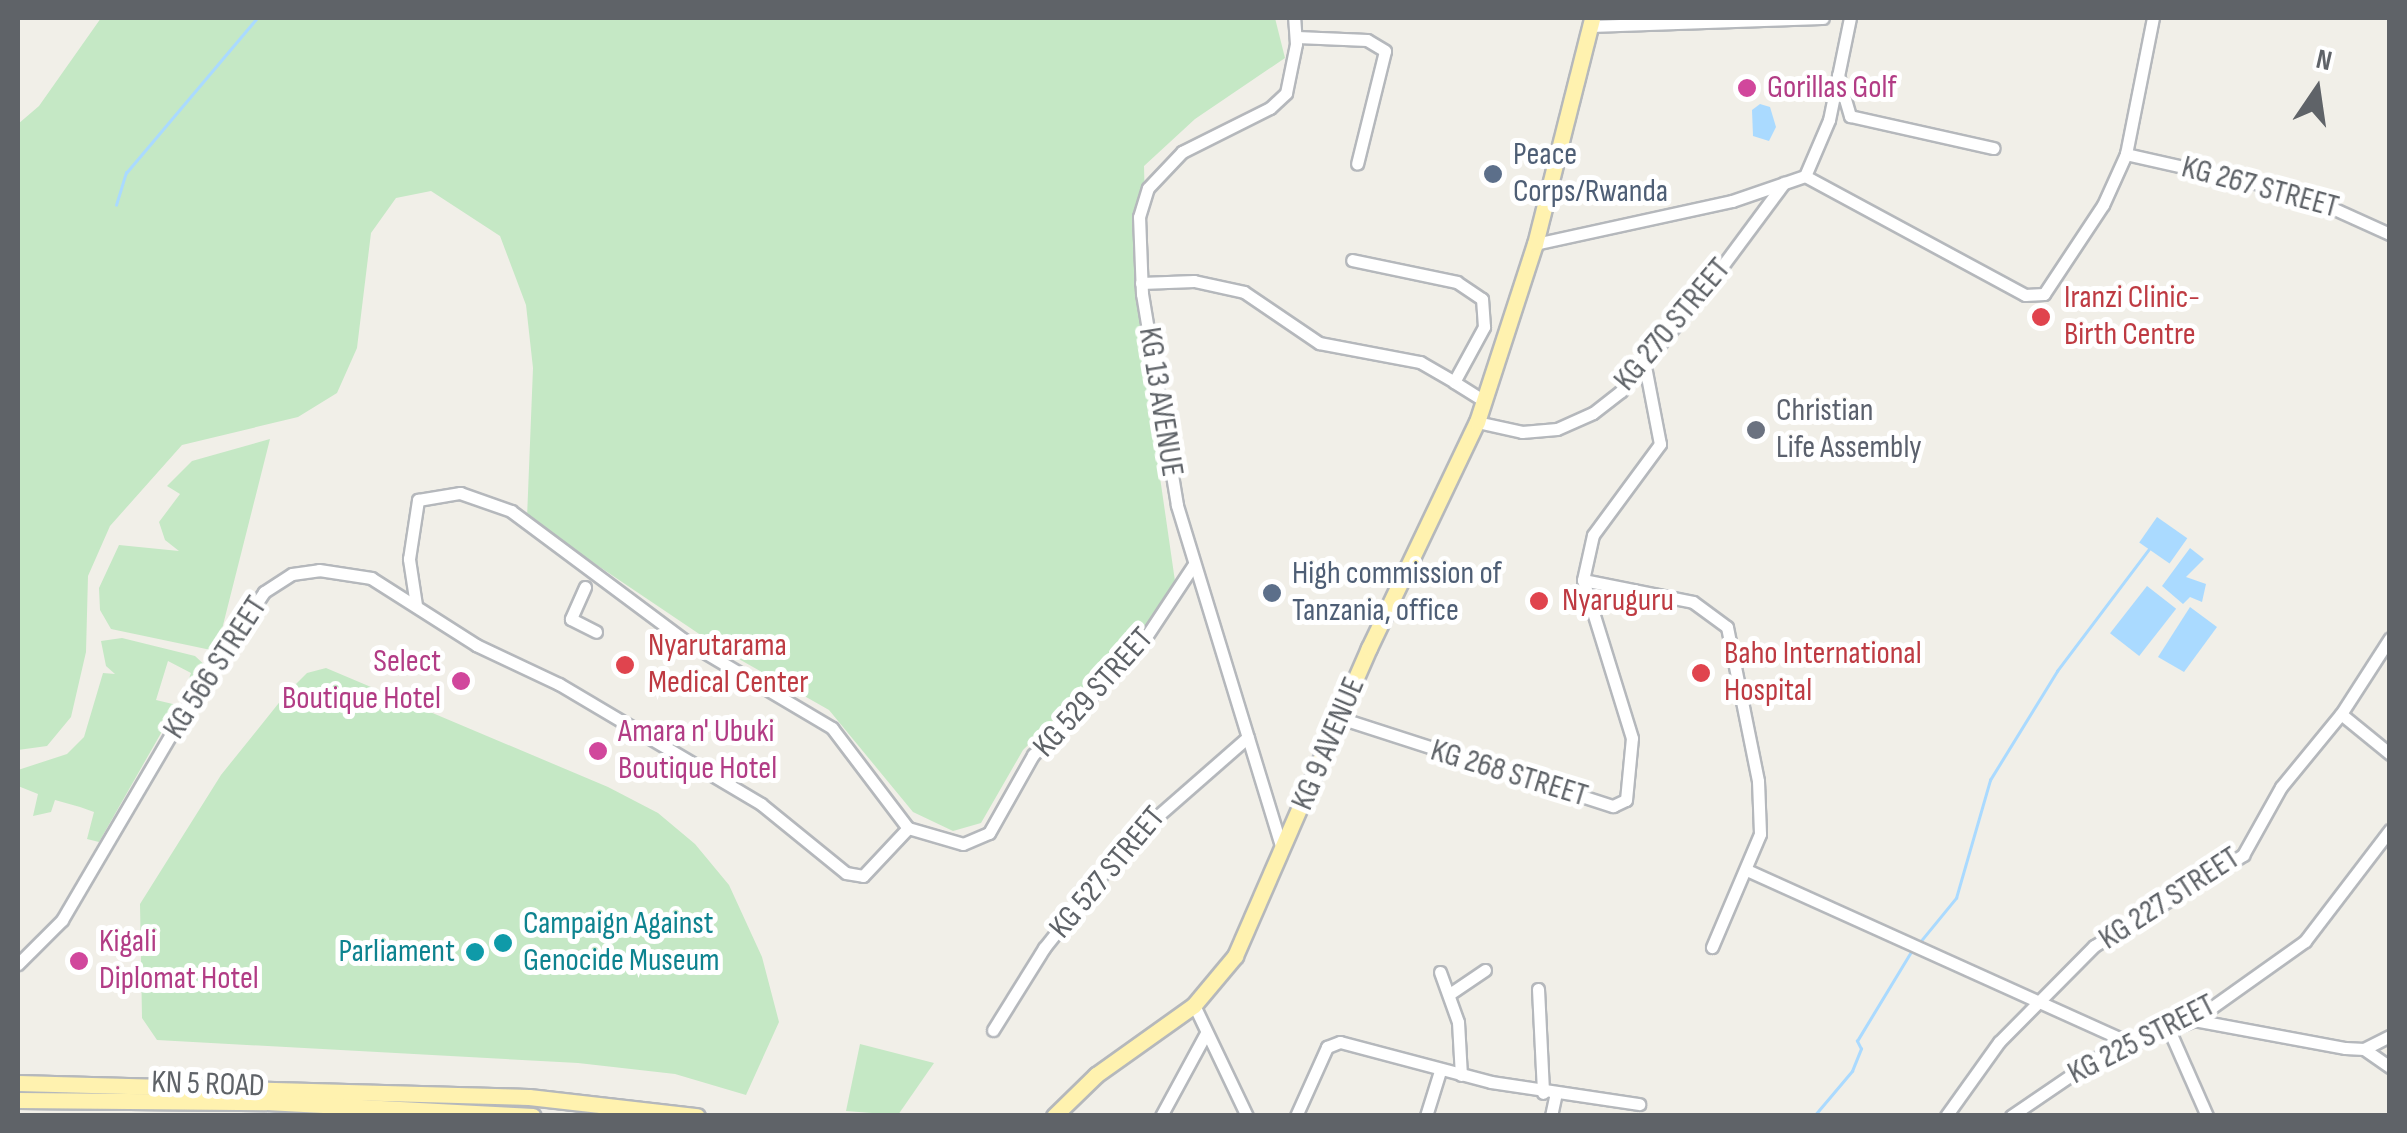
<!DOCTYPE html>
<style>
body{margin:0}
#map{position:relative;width:2407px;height:1133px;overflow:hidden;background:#f1efe8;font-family:"Sofia Sans Condensed",sans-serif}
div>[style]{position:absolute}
.green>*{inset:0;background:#c5e8c5}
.water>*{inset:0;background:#aadaff;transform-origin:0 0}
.stream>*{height:2.5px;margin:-1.25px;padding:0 1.25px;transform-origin:1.25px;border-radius:1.25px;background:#aadaff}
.roads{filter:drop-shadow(2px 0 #b5b8bc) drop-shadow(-2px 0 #b5b8bc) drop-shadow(0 2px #b5b8bc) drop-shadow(0 -2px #b5b8bc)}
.minor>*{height:11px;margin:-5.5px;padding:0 5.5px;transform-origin:5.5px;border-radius:5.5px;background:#fff}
.major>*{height:15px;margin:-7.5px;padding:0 7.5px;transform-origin:7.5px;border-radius:7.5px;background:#fff2af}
.dots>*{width:28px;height:28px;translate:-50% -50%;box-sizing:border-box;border:5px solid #fff;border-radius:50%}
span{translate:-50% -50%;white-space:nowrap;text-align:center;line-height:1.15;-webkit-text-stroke:10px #fff;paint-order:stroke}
.hotel-label{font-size:32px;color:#b23c85}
.left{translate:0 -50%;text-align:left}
.right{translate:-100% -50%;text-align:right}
.service-label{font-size:32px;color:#4e5e75}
.street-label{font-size:32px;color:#5f6368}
.health-label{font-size:32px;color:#be3a42}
.worship-label{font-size:32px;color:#5b616d}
.culture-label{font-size:32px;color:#0d838f}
.frame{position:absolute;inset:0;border:20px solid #5f6368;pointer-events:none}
.north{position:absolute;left:2267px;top:40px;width:100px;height:100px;-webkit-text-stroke:8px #fff;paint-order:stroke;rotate:13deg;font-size:28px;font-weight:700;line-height:40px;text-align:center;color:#5f6368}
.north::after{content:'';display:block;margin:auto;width:35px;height:45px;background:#5f6368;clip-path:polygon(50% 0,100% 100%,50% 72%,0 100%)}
</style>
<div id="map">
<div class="green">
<i style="clip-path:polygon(101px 18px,1275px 18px,1285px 58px,1195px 119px,1144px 166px,1150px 408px,1176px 588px,1149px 626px,1023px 750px,981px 823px,953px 831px,913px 812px,829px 710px,723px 650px,527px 518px,533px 368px,526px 305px,500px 236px,431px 191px,396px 198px,371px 233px,357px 348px,337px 393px,298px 417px,182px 445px,110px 526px,88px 576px,86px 652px,71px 717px,47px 746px,18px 750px,18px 124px,39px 106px)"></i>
<i style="clip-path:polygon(270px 439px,218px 645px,211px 650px,111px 629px,100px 610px,99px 588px,119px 545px,179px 551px,165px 540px,159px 522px,180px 494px,167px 486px,192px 461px)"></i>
<i style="clip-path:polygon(122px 638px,195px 656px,208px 668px,189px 700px,181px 699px,191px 673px,168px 661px,156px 700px,177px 705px,99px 842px,87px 839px,94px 812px,80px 807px,55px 800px,51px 812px,33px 816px,38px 794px,18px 786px,18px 770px,67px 754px,84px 737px,103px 673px,115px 674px,106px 666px,101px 641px)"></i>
<i style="clip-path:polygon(326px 668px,608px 787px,658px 813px,695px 844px,729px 885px,762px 957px,779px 1022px,746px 1095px,675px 1074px,578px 1063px,157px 1040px,142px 1018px,140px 904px,221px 775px,286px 694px,307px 673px)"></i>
<i style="clip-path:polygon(860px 1044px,934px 1063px,898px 1115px,846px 1111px)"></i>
</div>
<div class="water">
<i style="clip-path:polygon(1760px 104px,1770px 107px,1776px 127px,1769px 141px,1753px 136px,1752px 110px)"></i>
<i style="left:2157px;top:517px;width:37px;height:31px;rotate:35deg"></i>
<i style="clip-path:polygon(2190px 548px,2204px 559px,2186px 577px,2206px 584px,2202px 602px,2190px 597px,2183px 604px,2162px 586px)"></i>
<i style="left:2147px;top:586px;width:37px;height:60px;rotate:38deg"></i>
<i style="clip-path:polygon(2190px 607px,2217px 627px,2184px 672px,2158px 657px)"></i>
</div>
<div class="stream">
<i style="left:116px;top:205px;width:34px;rotate:-73deg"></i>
<i style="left:126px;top:173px;width:203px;rotate:-49.8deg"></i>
<i style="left:1920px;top:942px;width:57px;rotate:-50.7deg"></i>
<i style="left:1956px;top:898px;width:123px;rotate:-73.9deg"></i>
<i style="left:1990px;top:780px;width:128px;rotate:-58.4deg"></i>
<i style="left:2057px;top:671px;width:153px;rotate:-53deg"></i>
<i style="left:1814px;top:1116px;width:59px;rotate:-49.8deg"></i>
<i style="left:1852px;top:1071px;width:24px;rotate:-68deg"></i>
<i style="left:1861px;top:1049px;width:9px;rotate:-117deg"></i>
<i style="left:1857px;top:1041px;width:104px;rotate:-58.8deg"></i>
</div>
<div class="roads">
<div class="minor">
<i style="left:1589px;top:26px;width:234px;rotate:-2deg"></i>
<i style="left:1297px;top:37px;width:70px;rotate:2.5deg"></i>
<i style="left:1367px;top:40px;width:21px;rotate:31deg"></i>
<i style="left:1385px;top:51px;width:116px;rotate:103.9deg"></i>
<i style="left:1838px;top:75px;width:43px;rotate:73.7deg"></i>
<i style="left:1850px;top:116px;width:147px;rotate:12.6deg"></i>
<i style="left:2126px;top:154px;width:177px;rotate:12.7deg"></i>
<i style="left:2299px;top:193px;width:100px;rotate:24.3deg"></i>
<i style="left:1805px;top:176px;width:61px;rotate:-66.8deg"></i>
<i style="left:1829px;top:120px;width:104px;rotate:-78.4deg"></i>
<i style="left:1535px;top:244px;width:202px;rotate:-12.3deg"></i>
<i style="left:1732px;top:201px;width:77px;rotate:-18.9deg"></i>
<i style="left:1805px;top:176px;width:250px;rotate:28.4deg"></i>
<i style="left:2025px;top:295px;width:19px;rotate:-3deg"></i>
<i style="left:2044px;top:294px;width:107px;rotate:-56.5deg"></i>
<i style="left:2103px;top:205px;width:56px;rotate:-65.7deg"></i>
<i style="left:2126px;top:154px;width:139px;rotate:-78.8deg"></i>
<i style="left:1141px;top:283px;width:53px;rotate:-2.2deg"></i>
<i style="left:1194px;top:281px;width:51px;rotate:12.4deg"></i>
<i style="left:1244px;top:292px;width:91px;rotate:34.2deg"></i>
<i style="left:1319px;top:343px;width:103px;rotate:10.7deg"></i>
<i style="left:1420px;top:362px;width:39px;rotate:30deg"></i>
<i style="left:1454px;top:382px;width:63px;rotate:-61.4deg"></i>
<i style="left:1484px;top:327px;width:28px;rotate:-94deg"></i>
<i style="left:1482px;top:299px;width:30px;rotate:-146deg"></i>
<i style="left:1457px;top:282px;width:107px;rotate:-168.2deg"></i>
<i style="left:1454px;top:382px;width:36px;rotate:32deg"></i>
<i style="left:1477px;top:422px;width:46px;rotate:12.5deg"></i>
<i style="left:1522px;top:432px;width:35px;rotate:-5deg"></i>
<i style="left:1557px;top:429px;width:39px;rotate:-24deg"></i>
<i style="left:1593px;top:413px;width:36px;rotate:-38deg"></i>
<i style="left:1621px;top:391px;width:124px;rotate:-50.3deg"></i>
<i style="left:1700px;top:296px;width:141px;rotate:-53.4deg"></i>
<i style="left:1583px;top:580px;width:112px;rotate:11.3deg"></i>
<i style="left:1693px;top:602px;width:42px;rotate:36.3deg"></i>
<i style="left:1727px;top:627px;width:157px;rotate:78.6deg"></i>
<i style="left:1758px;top:781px;width:53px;rotate:87.8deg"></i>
<i style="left:1760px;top:834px;width:123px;rotate:113deg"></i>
<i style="left:585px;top:587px;width:35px;rotate:114deg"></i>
<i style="left:571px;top:619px;width:28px;rotate:27deg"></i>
<i style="left:416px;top:605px;width:47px;rotate:-98.7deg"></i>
<i style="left:409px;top:559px;width:60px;rotate:-81.3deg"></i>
<i style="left:418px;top:500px;width:43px;rotate:-9.5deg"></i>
<i style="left:460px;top:493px;width:54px;rotate:19.4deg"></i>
<i style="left:511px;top:511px;width:216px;rotate:36.7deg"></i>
<i style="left:684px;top:640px;width:172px;rotate:30.7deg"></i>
<i style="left:832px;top:728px;width:126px;rotate:52.8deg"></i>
<i style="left:908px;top:828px;width:57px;rotate:16.2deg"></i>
<i style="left:963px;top:844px;width:28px;rotate:-23deg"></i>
<i style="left:989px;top:833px;width:90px;rotate:-60.6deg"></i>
<i style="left:1033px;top:755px;width:153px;rotate:-45.5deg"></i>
<i style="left:1140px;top:646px;width:98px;rotate:-56.6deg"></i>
<i style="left:2341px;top:714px;width:63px;rotate:39.2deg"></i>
<i style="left:1340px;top:718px;width:287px;rotate:17.9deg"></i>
<i style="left:1613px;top:806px;width:14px;rotate:-25deg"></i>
<i style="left:1626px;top:800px;width:62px;rotate:-84.5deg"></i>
<i style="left:1632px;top:738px;width:165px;rotate:-107.2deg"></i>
<i style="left:1583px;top:580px;width:46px;rotate:-77.5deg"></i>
<i style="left:1593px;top:535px;width:113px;rotate:-53.6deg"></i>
<i style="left:1660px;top:444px;width:85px;rotate:-100.9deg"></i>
<i style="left:1282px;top:849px;width:360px;rotate:-107deg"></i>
<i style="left:1177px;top:505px;width:214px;rotate:-99.4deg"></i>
<i style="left:1142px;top:294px;width:77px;rotate:-92.2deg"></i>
<i style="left:1139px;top:217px;width:30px;rotate:-73deg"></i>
<i style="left:1148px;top:188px;width:50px;rotate:-46.6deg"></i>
<i style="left:1182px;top:152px;width:98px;rotate:-26.6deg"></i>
<i style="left:1270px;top:108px;width:22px;rotate:-43deg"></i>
<i style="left:1286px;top:93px;width:50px;rotate:-78.5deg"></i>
<i style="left:1296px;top:44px;width:26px;rotate:-94deg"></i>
<i style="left:1749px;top:871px;width:420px;rotate:24.3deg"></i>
<i style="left:18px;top:964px;width:62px;rotate:-45deg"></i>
<i style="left:62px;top:920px;width:241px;rotate:-59.6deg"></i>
<i style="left:184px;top:712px;width:144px;rotate:-56.3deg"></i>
<i style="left:264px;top:592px;width:33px;rotate:-33deg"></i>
<i style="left:292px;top:574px;width:27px;rotate:-8deg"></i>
<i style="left:319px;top:570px;width:53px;rotate:8.7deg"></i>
<i style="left:371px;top:578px;width:125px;rotate:32.5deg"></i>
<i style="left:476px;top:645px;width:92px;rotate:25.2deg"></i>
<i style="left:559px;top:684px;width:235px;rotate:30.7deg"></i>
<i style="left:761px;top:804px;width:109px;rotate:39.1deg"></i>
<i style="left:846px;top:873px;width:17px;rotate:10deg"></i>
<i style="left:863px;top:876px;width:66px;rotate:-46.8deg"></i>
<i style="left:1440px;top:972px;width:53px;rotate:70.2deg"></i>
<i style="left:1458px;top:1022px;width:53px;rotate:86.8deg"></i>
<i style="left:1538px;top:989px;width:104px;rotate:87.2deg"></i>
<i style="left:1451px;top:993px;width:41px;rotate:-34.1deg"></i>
<i style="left:1194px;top:1005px;width:123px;rotate:64.5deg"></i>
<i style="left:2194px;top:1020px;width:154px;rotate:10.5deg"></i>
<i style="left:2345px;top:1048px;width:19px;rotate:3deg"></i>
<i style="left:2364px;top:1049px;width:29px;rotate:-27deg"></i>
<i style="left:993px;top:1030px;width:97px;rotate:-58.1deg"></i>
<i style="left:1044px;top:948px;width:135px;rotate:-51.6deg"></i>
<i style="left:1128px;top:842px;width:159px;rotate:-41.2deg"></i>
<i style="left:2170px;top:1032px;width:92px;rotate:66.2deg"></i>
<i style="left:2364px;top:1049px;width:32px;rotate:35deg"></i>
<i style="left:1161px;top:1116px;width:94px;rotate:-61.5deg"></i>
<i style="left:1296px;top:1116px;width:76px;rotate:-65.8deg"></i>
<i style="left:1327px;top:1047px;width:14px;rotate:-21deg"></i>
<i style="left:1340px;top:1042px;width:156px;rotate:14.8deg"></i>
<i style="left:1491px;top:1082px;width:150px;rotate:8.5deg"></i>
<i style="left:1426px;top:1116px;width:47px;rotate:-72.7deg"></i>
<i style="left:1551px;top:1116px;width:24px;rotate:-78deg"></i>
<i style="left:1946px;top:1116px;width:91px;rotate:-54.4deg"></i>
<i style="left:1999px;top:1042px;width:135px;rotate:-45.3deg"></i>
<i style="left:2094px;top:946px;width:175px;rotate:-31.4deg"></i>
<i style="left:2243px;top:855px;width:78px;rotate:-60.8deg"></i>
<i style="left:2281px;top:787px;width:94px;rotate:-50.6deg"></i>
<i style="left:2341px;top:714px;width:90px;rotate:-57.2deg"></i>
<i style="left:2011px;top:1116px;width:103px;rotate:-34.3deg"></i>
<i style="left:2096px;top:1058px;width:105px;rotate:-21.2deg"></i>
<i style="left:2194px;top:1020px;width:136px;rotate:-35.4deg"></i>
<i style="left:2305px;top:941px;width:140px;rotate:-52.6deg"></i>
</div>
<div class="major">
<i style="left:18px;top:1083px;width:511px;rotate:1.57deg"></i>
<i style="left:529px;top:1097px;width:169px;rotate:6.5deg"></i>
<i style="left:18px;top:1100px;width:248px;rotate:0.5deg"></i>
<i style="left:266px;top:1102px;width:267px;rotate:3deg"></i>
<i style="left:1054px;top:1116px;width:59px;rotate:-44.3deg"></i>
<i style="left:1096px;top:1075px;width:120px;rotate:-35.5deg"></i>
<i style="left:1194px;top:1005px;width:64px;rotate:-50.1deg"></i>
<i style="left:1235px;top:956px;width:336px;rotate:-66.5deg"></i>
<i style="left:1369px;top:648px;width:250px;rotate:-64.5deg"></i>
<i style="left:1477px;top:422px;width:187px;rotate:-72deg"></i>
<i style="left:1535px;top:244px;width:233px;rotate:-75.8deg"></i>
</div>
</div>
<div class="dots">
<i style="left:1747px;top:88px;background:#d1479c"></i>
<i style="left:1493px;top:174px;background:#5c6f8a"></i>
<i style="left:2041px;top:317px;background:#e0444e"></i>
<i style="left:1756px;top:430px;background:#6b7280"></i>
<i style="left:1272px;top:593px;background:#5c6f8a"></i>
<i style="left:1539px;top:601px;background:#e0444e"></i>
<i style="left:625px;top:665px;background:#e0444e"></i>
<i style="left:1701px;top:673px;background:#e0444e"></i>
<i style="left:461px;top:681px;background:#d1479c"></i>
<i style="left:598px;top:751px;background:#d1479c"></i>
<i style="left:503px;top:943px;background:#0f9aa8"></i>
<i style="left:475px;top:952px;background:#0f9aa8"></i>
<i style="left:79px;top:961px;background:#d1479c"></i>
</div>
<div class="hotel-label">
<span class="left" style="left:1767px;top:88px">Gorillas Golf</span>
<span class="right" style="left:441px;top:681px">Select<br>Boutique Hotel</span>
<span class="left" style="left:618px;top:751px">Amara n' Ubuki<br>Boutique Hotel</span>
<span class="left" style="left:99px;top:961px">Kigali<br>Diplomat Hotel</span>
</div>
<div class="service-label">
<span class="left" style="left:1513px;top:174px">Peace<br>Corps/Rwanda</span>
<span class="left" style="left:1292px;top:593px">High commission of<br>Tanzania, office</span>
</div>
<div class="street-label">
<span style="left:2260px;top:188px;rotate:15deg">KG 267 STREET</span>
<span style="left:1673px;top:325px;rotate:-50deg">KG 270 STREET</span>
<span style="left:1160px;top:402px;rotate:81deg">KG 13 AVENUE</span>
<span style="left:216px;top:668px;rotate:-57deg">KG 566 STREET</span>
<span style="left:1094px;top:693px;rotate:-48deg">KG 529 STREET</span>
<span style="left:1329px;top:744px;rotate:-67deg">KG 9 AVENUE</span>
<span style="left:1509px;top:774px;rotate:17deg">KG 268 STREET</span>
<span style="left:1108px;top:873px;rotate:-50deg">KG 527 STREET</span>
<span style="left:2170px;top:899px;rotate:-33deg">KG 227 STREET</span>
<span style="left:2142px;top:1040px;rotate:-27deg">KG 225 STREET</span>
<span style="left:208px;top:1085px;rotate:2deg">KN 5 ROAD</span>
</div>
<div class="health-label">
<span class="left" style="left:2064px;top:317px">Iranzi Clinic-<br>Birth Centre</span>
<span class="left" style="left:1562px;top:601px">Nyaruguru</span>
<span class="left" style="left:648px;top:665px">Nyarutarama<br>Medical Center</span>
<span class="left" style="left:1724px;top:673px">Baho International<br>Hospital</span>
</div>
<div class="worship-label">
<span class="left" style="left:1776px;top:430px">Christian<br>Life Assembly</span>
</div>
<div class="culture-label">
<span class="left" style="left:523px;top:943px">Campaign Against<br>Genocide Museum</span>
<span class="right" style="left:455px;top:952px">Parliament</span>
</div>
<div class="frame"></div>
<div class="north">N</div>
</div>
